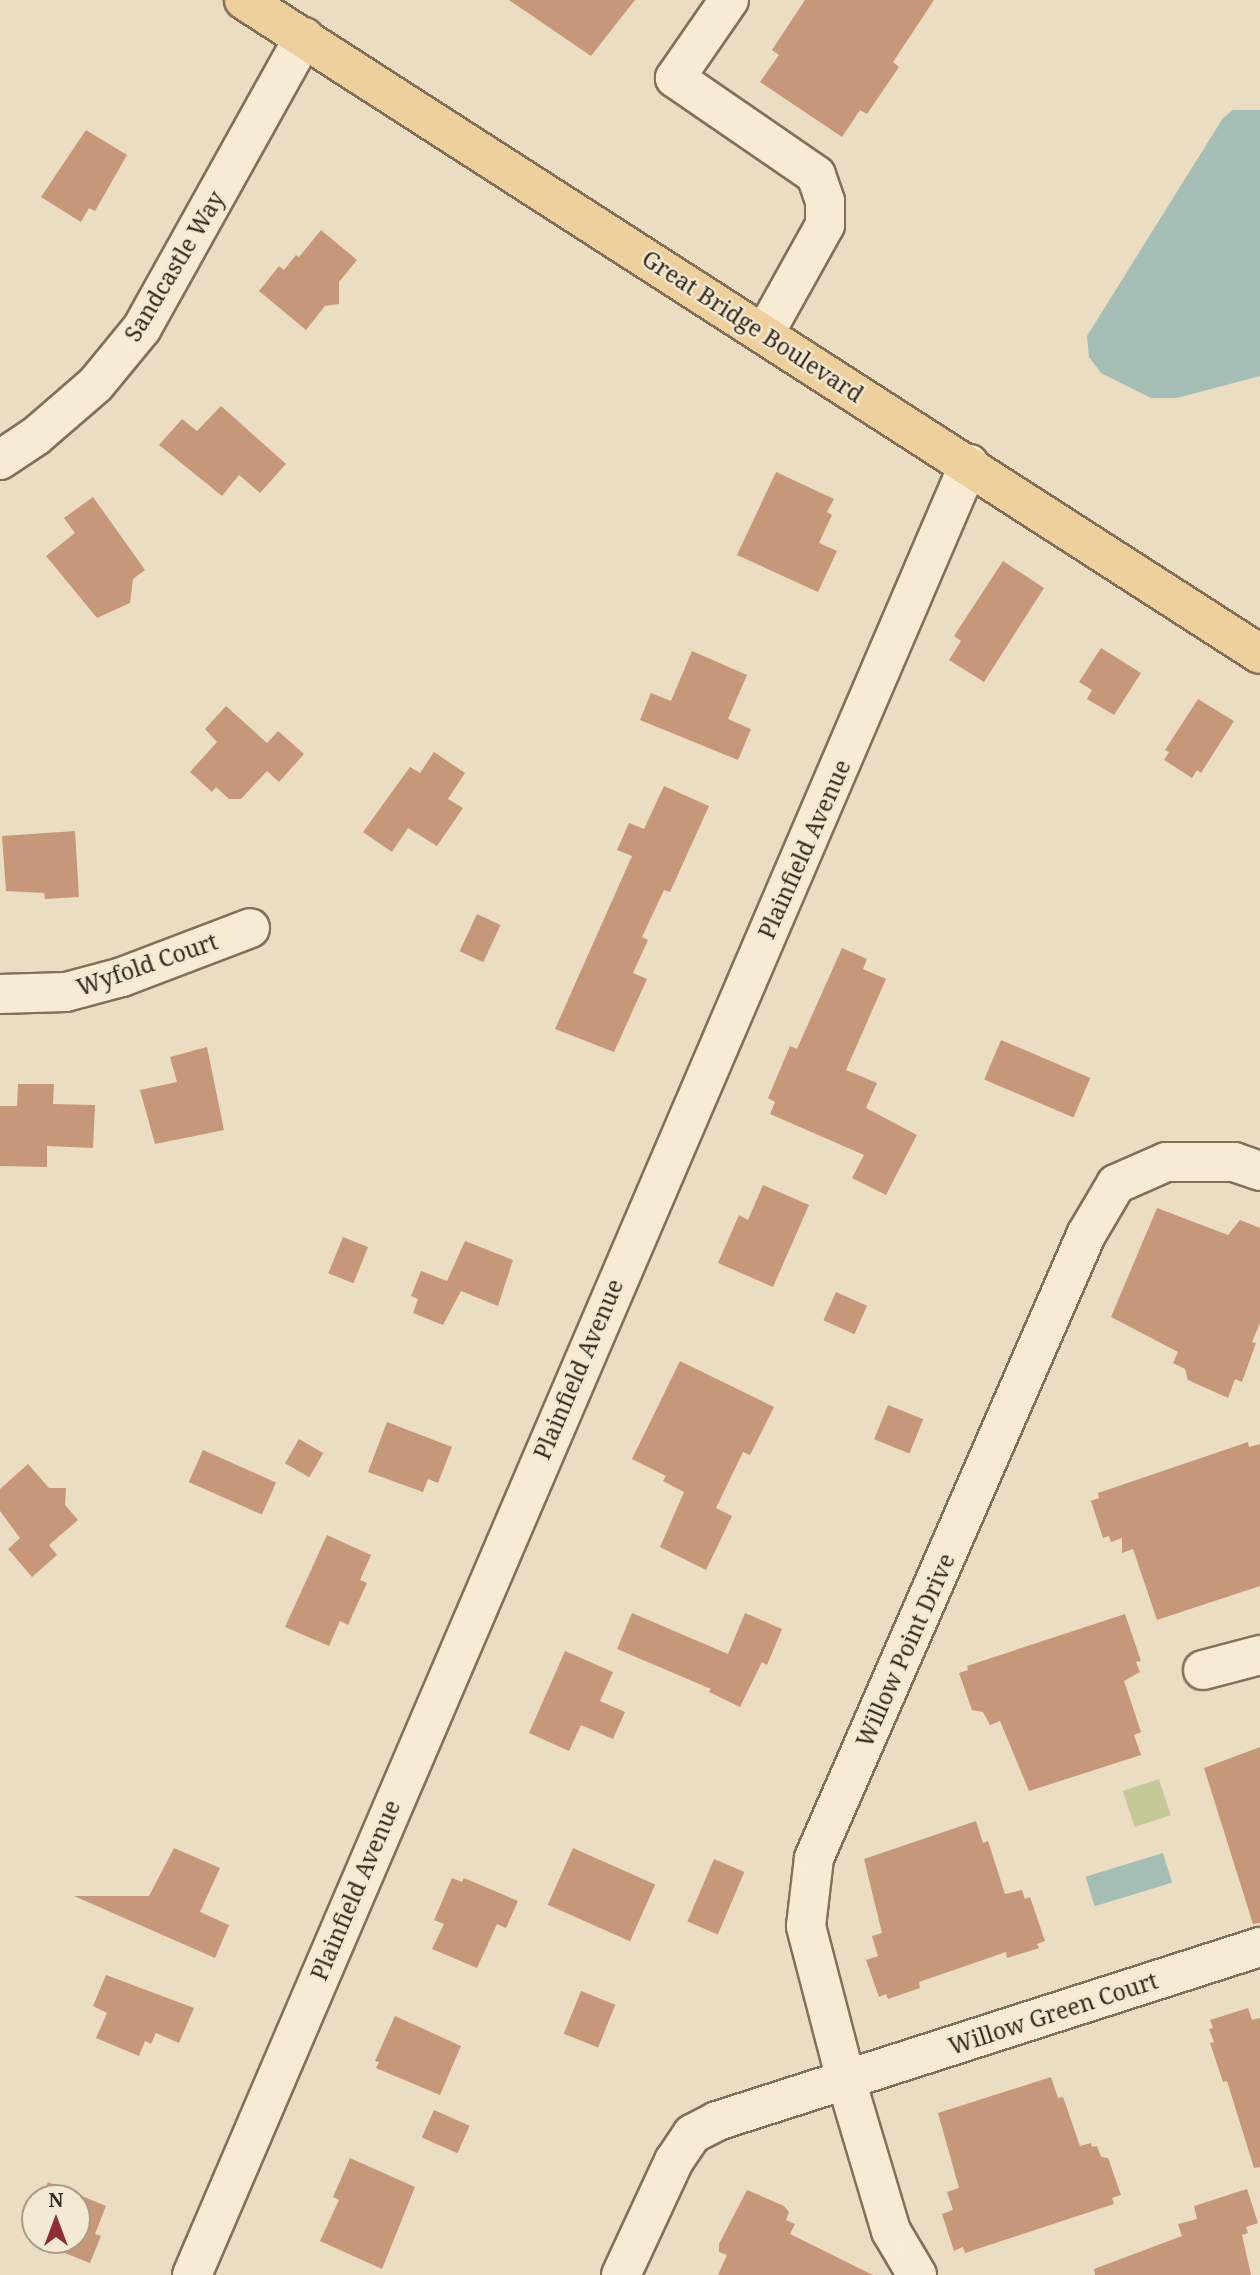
<!DOCTYPE html>
<style>
body{margin:0}
#map{position:relative;width:1260px;height:2275px;overflow:hidden;background:#ebddc2;font-family:"Noto Serif",serif}
div>[style]{position:absolute}
.green>*{inset:0;background:#c5c897;transform-origin:0 0}
.water>*{inset:0;background:#a4beb5;transform-origin:0 0}
.building>*{inset:0;background:#c7977a;transform-origin:0 0}
.roads{filter:drop-shadow(2px 0 #846f5a) drop-shadow(-2px 0 #846f5a) drop-shadow(0 2px #846f5a) drop-shadow(0 -2px #846f5a)}
.minor>*{height:38px;margin:-19px;padding:0 19px;transform-origin:19px;border-radius:19px;background:#f7ebd4}
.major>*{height:38px;margin:-19px;padding:0 19px;transform-origin:19px;border-radius:19px;background:#edd09b}
span{translate:-50% -50%;white-space:nowrap;text-align:center;line-height:1.15;-webkit-text-stroke:5px #f3e8d1;paint-order:stroke}
.street-label{font-size:23px;color:#34281e}
.north{position:absolute;left:21px;top:2184px;width:70px;height:70px;box-sizing:border-box;background:#f3e8d1;border:2px solid #a79b89;border-radius:50%;rotate:0deg;font-size:19px;font-weight:700;line-height:28px;text-align:center;color:#34281e}
.north::after{content:'';display:block;margin:auto;width:24px;height:32px;background:#8f2e32;clip-path:polygon(50% 0,100% 100%,50% 72%,0 100%)}
</style>
<div id="map">
<div class="green">
<i style="left:1159px;top:1779px;width:38px;height:38px;rotate:72deg"></i>
</div>
<div class="water">
<i style="clip-path:polygon(1233px 110px,1260px 110px,1260px 376px,1177px 398px,1151px 398px,1101px 373px,1089px 357px,1087px 336px,1223px 118px)"></i>
<i style="left:1163px;top:1853px;width:31px;height:81px;rotate:73deg"></i>
</div>
<div class="building">
<i style="clip-path:polygon(509px 0,635px 0,591px 56px)"></i>
<i style="clip-path:polygon(805px 0,934px 0,893px 62px,899px 67px,867px 114px,860px 110px,842px 137px,760px 82px,779px 55px,772px 50px)"></i>
<i style="clip-path:polygon(86px 130px,127px 155px,95px 211px,89px 208px,81px 222px,41px 197px)"></i>
<i style="clip-path:polygon(321px 230px,357px 260px,339px 282px,339px 304px,325px 306px,306px 330px,259px 291px,279px 266px,284px 270px,296px 255px,299px 257px)"></i>
<i style="clip-path:polygon(221px 406px,286px 464px,260px 493px,239px 475px,222px 496px,159px 445px,182px 419px,197px 431px)"></i>
<i style="clip-path:polygon(776px 472px,834px 499px,827px 512px,832px 515px,819px 543px,837px 551px,818px 592px,737px 555px)"></i>
<i style="clip-path:polygon(93px 497px,145px 570px,133px 579px,130px 603px,97px 618px,46px 556px,75px 533px,64px 518px)"></i>
<i style="clip-path:polygon(1003px 561px,1044px 588px,984px 682px,949px 660px,961px 641px,954px 636px)"></i>
<i style="clip-path:polygon(1101px 648px,1141px 673px,1114px 715px,1087px 699px,1092px 690px,1079px 682px)"></i>
<i style="clip-path:polygon(692px 651px,747px 675px,728px 719px,751px 729px,738px 760px,640px 720px,651px 693px,671px 701px)"></i>
<i style="clip-path:polygon(1198px 699px,1234px 721px,1201px 773px,1197px 770px,1192px 778px,1164px 760px,1169px 752px,1165px 750px)"></i>
<i style="clip-path:polygon(226px 706px,267px 743px,278px 731px,304px 754px,279px 782px,267px 771px,241px 799px,229px 799px,216px 787px,212px 792px,190px 772px,217px 742px,205px 729px)"></i>
<i style="clip-path:polygon(434px 752px,465px 773px,448px 799px,463px 808px,437px 846px,408px 828px,392px 852px,363px 832px,410px 767px,420px 773px)"></i>
<i style="clip-path:polygon(664px 786px,709px 806px,670px 892px,664px 890px,642px 937px,648px 940px,633px 973px,647px 979px,614px 1052px,555px 1029px,632px 856px,617px 850px,629px 823px,644px 829px)"></i>
<i style="clip-path:polygon(75px 831px,79px 897px,45px 899px,44px 893px,6px 891px,2px 836px)"></i>
<i style="left:477px;top:914px;width:26px;height:41px;rotate:25deg"></i>
<i style="clip-path:polygon(842px 948px,867px 959px,863px 969px,886px 979px,846px 1070px,877px 1083px,866px 1108px,917px 1135px,886px 1195px,852px 1178px,864px 1155px,770px 1114px,775px 1102px,768px 1098px,790px 1046px,797px 1049px)"></i>
<i style="left:1001px;top:1040px;width:97px;height:43px;rotate:23deg"></i>
<i style="clip-path:polygon(207px 1047px,224px 1130px,155px 1144px,140px 1090px,177px 1082px,170px 1057px)"></i>
<i style="clip-path:polygon(18px 1084px,54px 1084px,53px 1104px,95px 1105px,93px 1148px,47px 1146px,47px 1167px,0 1166px,0 1106px,17px 1106px)"></i>
<i style="clip-path:polygon(763px 1185px,809px 1205px,773px 1287px,718px 1263px,739px 1215px,748px 1220px)"></i>
<i style="clip-path:polygon(1157px 1208px,1228px 1235px,1240px 1220px,1260px 1228px,1260px 1323px,1252px 1342px,1256px 1343px,1242px 1382px,1235px 1379px,1228px 1398px,1188px 1380px,1185px 1369px,1173px 1363px,1178px 1352px,1111px 1317px)"></i>
<i style="left:343px;top:1237px;width:27px;height:39px;rotate:22deg"></i>
<i style="clip-path:polygon(465px 1241px,513px 1260px,498px 1306px,461px 1291px,443px 1325px,413px 1313px,418px 1299px,411px 1296px,421px 1271px,447px 1281px)"></i>
<i style="left:836px;top:1292px;width:34px;height:31px;rotate:24deg"></i>
<i style="clip-path:polygon(680px 1361px,774px 1407px,750px 1455px,743px 1452px,716px 1508px,732px 1516px,706px 1570px,660px 1547px,684px 1492px,663px 1481px,666px 1476px,632px 1459px)"></i>
<i style="left:888px;top:1405px;width:38px;height:37px;rotate:22deg"></i>
<i style="clip-path:polygon(387px 1422px,452px 1447px,438px 1483px,428px 1479px,423px 1492px,368px 1472px)"></i>
<i style="left:299px;top:1439px;width:28px;height:28px;rotate:30deg"></i>
<i style="clip-path:polygon(1248px 1442px,1249px 1447px,1260px 1444px,1260px 1586px,1157px 1620px,1133px 1549px,1122px 1553px,1122px 1538px,1111px 1542px,1109px 1536px,1103px 1538px,1091px 1501px,1099px 1498px,1098px 1493px)"></i>
<i style="left:203px;top:1450px;width:80px;height:35px;rotate:24deg"></i>
<i style="clip-path:polygon(28px 1464px,49px 1488px,66px 1488px,65px 1505px,78px 1520px,49px 1545px,57px 1555px,32px 1577px,8px 1549px,20px 1538px,0 1511px,0 1489px)"></i>
<i style="clip-path:polygon(327px 1535px,371px 1555px,360px 1580px,367px 1583px,348px 1625px,340px 1621px,329px 1646px,285px 1627px)"></i>
<i style="clip-path:polygon(632px 1613px,728px 1654px,745px 1613px,782px 1629px,767px 1665px,762px 1662px,740px 1707px,709px 1692px,711px 1689px,617px 1649px)"></i>
<i style="clip-path:polygon(1125px 1614px,1141px 1661px,1136px 1662px,1140px 1672px,1124px 1681px,1141px 1732px,1134px 1735px,1141px 1755px,1029px 1791px,1000px 1721px,990px 1725px,983px 1712px,972px 1710px,959px 1673px,968px 1670px,967px 1666px)"></i>
<i style="clip-path:polygon(565px 1651px,613px 1672px,600px 1701px,625px 1712px,613px 1739px,581px 1725px,569px 1751px,529px 1733px)"></i>
<i style="clip-path:polygon(1260px 1747px,1260px 1923px,1253px 1924px,1204px 1768px)"></i>
<i style="clip-path:polygon(976px 1821px,983px 1843px,988px 1841px,1005px 1894px,1022px 1890px,1025px 1899px,1030px 1897px,1045px 1941px,1037px 1944px,1039px 1948px,1007px 1958px,1006px 1952px,919px 1982px,920px 1988px,888px 1999px,886px 1994px,879px 1997px,866px 1960px,878px 1956px,872px 1936px,882px 1933px,864px 1859px)"></i>
<i style="clip-path:polygon(174px 1848px,220px 1868px,200px 1912px,229px 1925px,215px 1958px,74px 1896px,149px 1896px)"></i>
<i style="left:573px;top:1848px;width:90px;height:62px;rotate:24deg"></i>
<i style="left:714px;top:1859px;width:33px;height:68px;rotate:23deg"></i>
<i style="clip-path:polygon(452px 1878px,462px 1882px,464px 1878px,518px 1901px,506px 1928px,497px 1924px,477px 1968px,432px 1949px,444px 1924px,434px 1920px)"></i>
<i style="clip-path:polygon(106px 1975px,194px 2008px,179px 2043px,156px 2033px,151px 2044px,145px 2041px,139px 2056px,96px 2038px,107px 2013px,93px 2006px)"></i>
<i style="left:581px;top:1991px;width:37px;height:46px;rotate:22deg"></i>
<i style="clip-path:polygon(1248px 2008px,1252px 2020px,1260px 2018px,1260px 2167px,1254px 2168px,1227px 2081px,1223px 2082px,1210px 2043px,1214px 2042px,1209px 2029px,1213px 2028px,1210px 2020px)"></i>
<i style="clip-path:polygon(395px 2016px,461px 2046px,440px 2095px,376px 2068px,379px 2062px,375px 2061px)"></i>
<i style="clip-path:polygon(1051px 2077px,1058px 2098px,1063px 2097px,1080px 2146px,1091px 2143px,1092px 2147px,1097px 2146px,1101px 2157px,1108px 2158px,1121px 2195px,1112px 2198px,1114px 2204px,965px 2253px,963px 2247px,954px 2251px,942px 2214px,953px 2210px,947px 2192px,959px 2188px,938px 2113px)"></i>
<i style="left:434px;top:2110px;width:39px;height:30px;rotate:24deg"></i>
<i style="clip-path:polygon(350px 2158px,415px 2187px,382px 2269px,320px 2241px,339px 2200px,333px 2197px)"></i>
<i style="clip-path:polygon(48px 2182px,106px 2206px,95px 2234px,101px 2236px,90px 2263px,57px 2250px,60px 2240px,77px 2240px,77px 2198px,42px 2198px)"></i>
<i style="clip-path:polygon(1247px 2189px,1258px 2223px,1246px 2227px,1248px 2233px,1242px 2235px,1251px 2275px,1095px 2275px,1094px 2269px,1182px 2236px,1178px 2224px,1197px 2219px,1194px 2206px)"></i>
<i style="clip-path:polygon(747px 2190px,784px 2206px,789px 2212px,786px 2220px,795px 2224px,790px 2234px,873px 2275px,718px 2275px,727px 2255px,719px 2252px,719px 2244px)"></i>
</div>
<div class="roads">
<div class="minor">
<i style="left:729px;top:0;width:95px;rotate:124.7deg"></i>
<i style="left:675px;top:78px;width:171px;rotate:34.5deg"></i>
<i style="left:816px;top:175px;width:28px;rotate:71deg"></i>
<i style="left:825px;top:201px;width:24px;rotate:90deg"></i>
<i style="left:825px;top:225px;width:124px;rotate:119.1deg"></i>
<i style="left:0;top:460px;width:43px;rotate:-33.7deg"></i>
<i style="left:36px;top:436px;width:79px;rotate:-40.9deg"></i>
<i style="left:96px;top:384px;width:72px;rotate:-50.6deg"></i>
<i style="left:142px;top:328px;width:333px;rotate:-60.9deg"></i>
<i style="left:0;top:994px;width:66px;rotate:-1.7deg"></i>
<i style="left:66px;top:992px;width:58px;rotate:-15deg"></i>
<i style="left:122px;top:977px;width:137px;rotate:-20.9deg"></i>
<i style="left:1203px;top:1670px;width:59px;rotate:-14.7deg"></i>
<i style="left:192px;top:2275px;width:1971px;rotate:-66.78deg"></i>
<i style="left:621px;top:2275px;width:126px;rotate:-65.1deg"></i>
<i style="left:674px;top:2161px;width:32px;rotate:-56deg"></i>
<i style="left:692px;top:2134px;width:28px;rotate:-27deg"></i>
<i style="left:717px;top:2121px;width:570px;rotate:-17.77deg"></i>
<i style="left:917px;top:2275px;width:51px;rotate:-120.6deg"></i>
<i style="left:891px;top:2231px;width:158px;rotate:-106.6deg"></i>
<i style="left:846px;top:2080px;width:159px;rotate:-104.6deg"></i>
<i style="left:806px;top:1926px;width:68px;rotate:-83.3deg"></i>
<i style="left:814px;top:1858px;width:680px;rotate:-66.41deg"></i>
<i style="left:1086px;top:1235px;width:59px;rotate:-59.5deg"></i>
<i style="left:1116px;top:1184px;width:55px;rotate:-23.7deg"></i>
<i style="left:1166px;top:1162px;width:68px"></i>
<i style="left:1234px;top:1162px;width:28px;rotate:19deg"></i>
</div>
<div class="major">
<i style="left:244px;top:0;width:1208px;rotate:32.77deg"></i>
</div>
</div>
<div class="street-label">
<span style="left:174px;top:266px;rotate:-59deg">Sandcastle Way</span>
<span style="left:753px;top:326px;rotate:33deg">Great Bridge Boulevard</span>
<span style="left:804px;top:849px;rotate:-66deg">Plainfield Avenue</span>
<span style="left:147px;top:964px;rotate:-19deg">Wyfold Court</span>
<span style="left:578px;top:1369px;rotate:-67deg">Plainfield Avenue</span>
<span style="left:905px;top:1650px;rotate:-66deg">Willow Point Drive</span>
<span style="left:355px;top:1890px;rotate:-67deg">Plainfield Avenue</span>
<span style="left:1053px;top:2013px;rotate:-18deg">Willow Green Court</span>
</div>
<div class="north">N</div>
</div>
